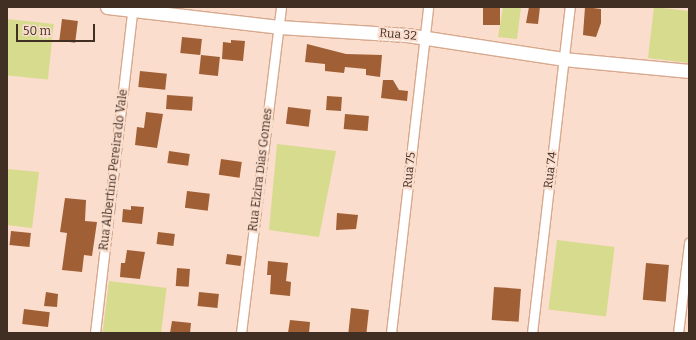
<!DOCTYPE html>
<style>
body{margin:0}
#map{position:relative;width:696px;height:340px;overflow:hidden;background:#faddcc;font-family:Bitter,serif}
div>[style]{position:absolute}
.green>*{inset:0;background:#d6db8d;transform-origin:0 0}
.building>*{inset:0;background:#a15f35;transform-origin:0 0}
.roads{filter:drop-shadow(1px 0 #d7a98e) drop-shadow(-1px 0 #d7a98e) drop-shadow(0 1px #d7a98e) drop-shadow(0 -1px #d7a98e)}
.minor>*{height:9px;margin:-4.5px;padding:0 4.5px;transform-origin:4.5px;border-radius:4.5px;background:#fff}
.secondary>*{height:13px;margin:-6.5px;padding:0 6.5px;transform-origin:6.5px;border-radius:6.5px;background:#fff}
span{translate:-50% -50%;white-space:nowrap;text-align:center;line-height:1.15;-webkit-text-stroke:4px #faddcc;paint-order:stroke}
.street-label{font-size:12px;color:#422f24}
.frame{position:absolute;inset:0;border:8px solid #422f24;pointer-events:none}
.scale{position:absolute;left:16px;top:24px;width:79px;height:18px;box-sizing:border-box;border:2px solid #422f24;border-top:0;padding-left:5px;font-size:12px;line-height:14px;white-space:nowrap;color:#422f24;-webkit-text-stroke:3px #faddcc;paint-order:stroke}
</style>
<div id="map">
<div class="green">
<i style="clip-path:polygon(503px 7px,521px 7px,517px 39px,498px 37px)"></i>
<i style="clip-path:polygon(654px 7px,689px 11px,689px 63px,648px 58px)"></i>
<i style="left:7px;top:19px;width:47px;height:56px;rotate:6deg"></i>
<i style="clip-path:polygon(277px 144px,336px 151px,319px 237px,269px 230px)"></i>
<i style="clip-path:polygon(7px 169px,39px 172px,32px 228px,7px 225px)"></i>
<i style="left:557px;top:240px;width:58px;height:70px;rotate:7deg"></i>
<i style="left:109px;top:281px;width:58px;height:52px;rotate:7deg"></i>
</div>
<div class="building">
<i style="left:483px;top:7px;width:17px;height:18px"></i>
<i style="clip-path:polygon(529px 7px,540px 7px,538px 24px,526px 23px)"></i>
<i style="clip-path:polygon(585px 7px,601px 9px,601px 23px,596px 37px,583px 35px)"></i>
<i style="left:62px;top:19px;width:16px;height:22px;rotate:7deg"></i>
<i style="left:182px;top:37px;width:20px;height:16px;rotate:6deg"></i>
<i style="clip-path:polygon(231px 40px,245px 41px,243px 61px,222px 59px,223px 42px,231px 43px)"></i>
<i style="clip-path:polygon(307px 44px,346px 54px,382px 55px,380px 77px,366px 75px,366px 69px,345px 67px,344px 73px,325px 71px,325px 64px,305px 62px)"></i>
<i style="left:201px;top:55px;width:19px;height:19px;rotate:6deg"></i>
<i style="left:140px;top:71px;width:27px;height:16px;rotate:6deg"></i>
<i style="clip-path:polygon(383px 80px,393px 80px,399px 90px,408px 91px,407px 101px,381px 98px)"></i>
<i style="left:167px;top:95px;width:26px;height:14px;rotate:4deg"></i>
<i style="left:327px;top:96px;width:15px;height:14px;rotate:4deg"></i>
<i style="left:288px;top:107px;width:23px;height:17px;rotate:7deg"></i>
<i style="clip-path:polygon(146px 112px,163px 114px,157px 148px,135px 145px,137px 127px,144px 128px)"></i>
<i style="left:345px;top:114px;width:24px;height:15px;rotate:5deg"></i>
<i style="left:169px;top:151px;width:21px;height:12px;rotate:8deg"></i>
<i style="left:221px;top:159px;width:21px;height:16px;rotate:8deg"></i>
<i style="left:187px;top:191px;width:23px;height:17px;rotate:7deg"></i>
<i style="clip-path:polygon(65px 198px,86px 200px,85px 221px,97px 222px,92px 256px,84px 255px,82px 272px,62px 270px,67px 233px,60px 232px)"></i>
<i style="clip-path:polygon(131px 206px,144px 207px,142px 224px,122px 222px,123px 209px,131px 210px)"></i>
<i style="clip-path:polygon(337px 213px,358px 215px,356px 229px,336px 230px)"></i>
<i style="left:11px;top:231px;width:20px;height:14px;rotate:6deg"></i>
<i style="left:158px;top:232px;width:17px;height:12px;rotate:7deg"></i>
<i style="clip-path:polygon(127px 250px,145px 252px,140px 279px,120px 277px,121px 263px,125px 263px)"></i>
<i style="left:227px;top:254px;width:15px;height:10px;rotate:8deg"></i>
<i style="clip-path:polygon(268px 261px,288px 263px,286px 281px,291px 282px,290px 296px,270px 294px,271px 275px,267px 275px)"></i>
<i style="left:646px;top:263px;width:23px;height:37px;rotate:5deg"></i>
<i style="left:177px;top:268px;width:13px;height:18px;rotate:4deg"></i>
<i style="left:494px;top:287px;width:27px;height:33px;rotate:4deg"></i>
<i style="clip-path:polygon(46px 292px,58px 294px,57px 307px,44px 306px)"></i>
<i style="left:199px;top:292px;width:20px;height:14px;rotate:6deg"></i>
<i style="left:351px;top:308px;width:18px;height:25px;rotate:6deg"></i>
<i style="left:24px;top:309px;width:26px;height:15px;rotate:7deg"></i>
<i style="clip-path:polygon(290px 320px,310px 322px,309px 333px,288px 333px)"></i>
<i style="clip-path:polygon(172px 321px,191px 323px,190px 333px,170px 333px)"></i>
</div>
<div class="roads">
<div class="minor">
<i style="left:95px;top:333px;width:328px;rotate:-83.4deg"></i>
<i style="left:241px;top:333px;width:328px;rotate:-83deg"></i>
<i style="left:391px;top:333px;width:328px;rotate:-83.5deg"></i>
<i style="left:532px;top:333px;width:328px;rotate:-83.4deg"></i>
<i style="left:678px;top:333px;width:91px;rotate:-83deg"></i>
</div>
<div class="secondary">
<i style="left:107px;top:7px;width:173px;rotate:6.6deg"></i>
<i style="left:279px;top:27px;width:128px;rotate:3.6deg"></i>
<i style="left:407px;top:35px;width:158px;rotate:8.7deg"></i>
<i style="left:563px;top:59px;width:127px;rotate:5.4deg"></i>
</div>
</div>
<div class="street-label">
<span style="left:398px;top:35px;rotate:5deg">Rua 32</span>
<span style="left:114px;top:170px;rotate:-83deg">Rua Albertino Pereira do Vale</span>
<span style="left:261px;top:170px;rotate:-83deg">Rua Elzira Dias Gomes</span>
<span style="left:410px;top:170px;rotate:-84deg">Rua 75</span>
<span style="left:551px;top:170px;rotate:-83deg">Rua 74</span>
</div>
<div class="frame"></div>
<div class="scale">50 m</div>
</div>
